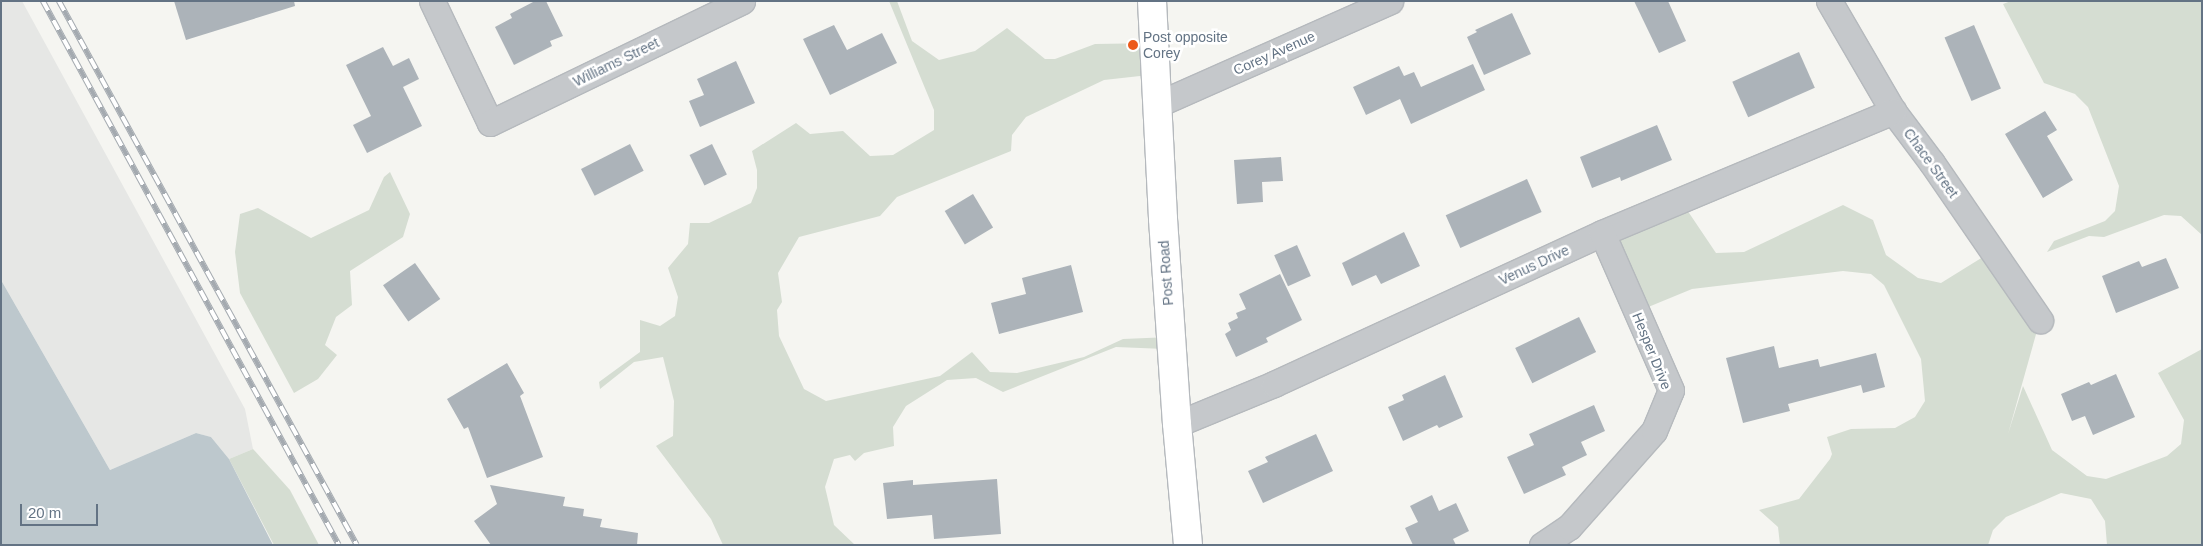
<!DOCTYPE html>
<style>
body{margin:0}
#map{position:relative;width:2203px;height:546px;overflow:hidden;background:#f5f5f1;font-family:Arial,sans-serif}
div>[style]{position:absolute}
.built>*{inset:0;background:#e6e7e5}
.green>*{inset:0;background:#d5ddd2}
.water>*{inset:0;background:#bdc8cd}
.building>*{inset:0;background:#acb3b9;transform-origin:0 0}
.roads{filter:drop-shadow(1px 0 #b5b9bd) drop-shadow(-1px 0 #b5b9bd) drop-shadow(0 1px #b5b9bd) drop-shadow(0 -1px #b5b9bd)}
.minor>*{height:25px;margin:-12.5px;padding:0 12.5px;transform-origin:12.5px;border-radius:12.5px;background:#c5c8cb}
.primary>*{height:28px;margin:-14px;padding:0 14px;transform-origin:14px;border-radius:14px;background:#fff}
.rail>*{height:5.5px;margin-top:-2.75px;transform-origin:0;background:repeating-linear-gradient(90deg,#fff 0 11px,#a4aab0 0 22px);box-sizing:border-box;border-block:1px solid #a4aab0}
.dots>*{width:14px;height:14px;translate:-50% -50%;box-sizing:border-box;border:2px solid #fff;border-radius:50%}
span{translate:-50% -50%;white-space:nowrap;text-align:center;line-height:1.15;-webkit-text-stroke:5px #fff;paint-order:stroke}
.poi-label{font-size:14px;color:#637384}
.left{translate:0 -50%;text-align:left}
.street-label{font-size:14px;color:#637384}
.frame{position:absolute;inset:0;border:2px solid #637384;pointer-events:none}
.scale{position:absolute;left:20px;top:504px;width:78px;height:22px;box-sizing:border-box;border:2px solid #637384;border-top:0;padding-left:6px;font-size:15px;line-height:18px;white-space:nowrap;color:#637384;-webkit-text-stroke:4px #fff;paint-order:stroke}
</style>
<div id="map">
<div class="built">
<i style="clip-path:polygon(1px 1px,22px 1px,245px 409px,253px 449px,229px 459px,211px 437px,196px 433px,110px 470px,1px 280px)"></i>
</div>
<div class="green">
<i style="clip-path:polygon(889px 1px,897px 1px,912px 41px,939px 60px,975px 51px,1007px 28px,1045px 59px,1055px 59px,1095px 44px,1156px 43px,1158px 74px,1104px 80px,1026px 117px,1012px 135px,1011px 151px,897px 197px,880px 216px,799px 237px,778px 273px,782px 302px,777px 310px,779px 336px,804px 389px,826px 401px,940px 376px,972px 352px,990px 372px,1017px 373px,1084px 357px,1123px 339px,1170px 337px,1165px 349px,1116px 347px,1003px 392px,976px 378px,947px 380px,906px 406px,893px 427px,894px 446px,864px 453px,855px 461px,850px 455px,834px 459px,825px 487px,834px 525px,855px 545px,723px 545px,711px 519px,656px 446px,673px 436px,674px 401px,663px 357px,634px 362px,600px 389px,599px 382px,640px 352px,640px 320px,660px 326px,675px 316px,678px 297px,668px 268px,688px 244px,690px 223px,709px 223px,751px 203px,757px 188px,757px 170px,752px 151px,796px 123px,810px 134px,843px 131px,870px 156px,893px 155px,934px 130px,934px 110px)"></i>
<i style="clip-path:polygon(2011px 1px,2202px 1px,2202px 235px,2181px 216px,2164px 215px,2104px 237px,2089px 236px,2047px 252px,2054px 241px,2105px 221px,2115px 211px,2119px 186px,2088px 107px,2075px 94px,2044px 83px,2003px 4px)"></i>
<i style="clip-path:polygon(390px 172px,410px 214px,403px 237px,350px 271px,352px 305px,336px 317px,325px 345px,337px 355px,318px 379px,294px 393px,240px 293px,235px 252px,240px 214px,258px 208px,311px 238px,369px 210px,384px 177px)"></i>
<i style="clip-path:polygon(1681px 201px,1716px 253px,1744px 252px,1843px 205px,1873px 220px,1886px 255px,1918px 278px,1941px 283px,1991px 252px,2040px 320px,2008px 434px,2023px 386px,2052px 450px,2087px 476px,2106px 479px,2167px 456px,2181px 444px,2184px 420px,2158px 373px,2202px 349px,2202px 545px,2107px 545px,2105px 521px,2091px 499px,2061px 493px,2006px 517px,1993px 530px,1988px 545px,1780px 545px,1778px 527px,1759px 510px,1799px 499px,1830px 459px,1832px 454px,1827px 437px,1851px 429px,1895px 428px,1915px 417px,1925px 401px,1921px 359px,1884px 285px,1871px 274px,1843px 271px,1692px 289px,1641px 310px,1608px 234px)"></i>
<i style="clip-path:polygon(253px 449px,290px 490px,319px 545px,274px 545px,229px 459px)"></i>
</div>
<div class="water">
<i style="clip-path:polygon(1px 280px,110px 470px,196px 433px,211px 437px,229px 459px,273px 545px,1px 545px)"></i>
</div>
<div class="building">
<i style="clip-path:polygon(174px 1px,294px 1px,295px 6px,186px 40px)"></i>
<i style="clip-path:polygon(535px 1px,546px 1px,563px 36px,550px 41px,552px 46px,514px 65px,495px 27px,512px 18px,510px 14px)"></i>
<i style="clip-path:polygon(1634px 1px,1668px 1px,1686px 41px,1659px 53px)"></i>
<i style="clip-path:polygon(1512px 13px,1531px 54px,1484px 75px,1467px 37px,1477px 32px,1475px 30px)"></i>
<i style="clip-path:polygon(834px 25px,847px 50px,882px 33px,897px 63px,830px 95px,803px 39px)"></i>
<i style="left:1974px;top:25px;width:69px;height:32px;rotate:67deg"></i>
<i style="clip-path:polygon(383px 47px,393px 66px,409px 58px,419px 79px,403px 87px,422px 126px,367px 153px,353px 125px,371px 116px,346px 65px)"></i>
<i style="left:1799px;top:52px;width:39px;height:73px;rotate:66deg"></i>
<i style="clip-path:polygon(736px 61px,755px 103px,700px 127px,689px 101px,704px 95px,697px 79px)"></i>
<i style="clip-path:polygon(1473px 64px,1485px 90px,1411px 124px,1400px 99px,1366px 115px,1353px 87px,1399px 66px,1404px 76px,1414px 72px,1421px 87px)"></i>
<i style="clip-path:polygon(2045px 111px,2057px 130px,2047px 136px,2073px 180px,2043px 198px,2005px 134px)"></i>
<i style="clip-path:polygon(1657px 125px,1672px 160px,1621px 181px,1620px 177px,1592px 188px,1580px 157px)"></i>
<i style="left:630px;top:144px;width:30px;height:55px;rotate:63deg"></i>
<i style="left:712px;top:144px;width:34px;height:25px;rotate:64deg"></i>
<i style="clip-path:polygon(1281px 157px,1283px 181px,1262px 182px,1263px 202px,1237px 204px,1234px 160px)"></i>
<i style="left:1527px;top:179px;width:36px;height:89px;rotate:66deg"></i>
<i style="left:973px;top:194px;width:39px;height:33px;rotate:59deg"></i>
<i style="clip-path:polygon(1404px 232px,1420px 266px,1381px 284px,1376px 275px,1352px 286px,1342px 263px)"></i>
<i style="left:1297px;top:245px;width:34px;height:25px;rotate:66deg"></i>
<i style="clip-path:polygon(2166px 258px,2179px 288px,2116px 313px,2102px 276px,2139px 261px,2142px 267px)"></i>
<i style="left:415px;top:263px;width:44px;height:39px;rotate:55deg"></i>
<i style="clip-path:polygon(1071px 265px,1083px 312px,999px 334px,991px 303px,1026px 294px,1022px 278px)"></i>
<i style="clip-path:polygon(1280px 274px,1302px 320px,1266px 338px,1268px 342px,1236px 357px,1225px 334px,1231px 330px,1228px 323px,1238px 318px,1236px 313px,1246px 309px,1239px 294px)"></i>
<i style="left:1579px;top:317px;width:39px;height:71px;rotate:64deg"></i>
<i style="clip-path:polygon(1774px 346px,1779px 368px,1818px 359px,1820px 367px,1876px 353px,1885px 387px,1863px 393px,1861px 385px,1788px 404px,1790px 411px,1743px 423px,1726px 358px)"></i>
<i style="clip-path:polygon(507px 363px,524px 393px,520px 396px,543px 457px,487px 478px,468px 427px,464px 429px,447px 399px)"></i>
<i style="clip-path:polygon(2116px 374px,2135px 417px,2093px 435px,2085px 416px,2072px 421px,2061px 394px,2089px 382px,2091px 385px)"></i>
<i style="clip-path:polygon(1445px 375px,1463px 417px,1439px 428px,1437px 425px,1403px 441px,1388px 407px,1404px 400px,1402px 395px)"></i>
<i style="clip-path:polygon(1594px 405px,1605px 431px,1581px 442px,1587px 455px,1562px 467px,1566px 475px,1524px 494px,1507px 457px,1534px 445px,1529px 434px)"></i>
<i style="clip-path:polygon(1316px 434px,1333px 471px,1263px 503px,1248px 471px,1268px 462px,1265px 457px)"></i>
<i style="clip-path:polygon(997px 479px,1001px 534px,934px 539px,932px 515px,887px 519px,883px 483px,913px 480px,913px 485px)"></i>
<i style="clip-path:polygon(490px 485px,565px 497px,563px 506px,584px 509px,583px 516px,602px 519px,600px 527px,638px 533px,637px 545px,491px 545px,474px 521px,497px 504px)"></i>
<i style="clip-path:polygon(1432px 495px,1439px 511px,1456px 503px,1469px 531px,1453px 539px,1456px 545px,1413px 545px,1405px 528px,1418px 522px,1410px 506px)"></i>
</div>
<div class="roads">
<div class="minor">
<i style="left:432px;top:1px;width:135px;rotate:64.6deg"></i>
<i style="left:490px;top:123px;width:280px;rotate:-25.8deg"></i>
<i style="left:1829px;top:1px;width:127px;rotate:59.8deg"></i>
<i style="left:1893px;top:111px;width:65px;rotate:53.1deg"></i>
<i style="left:1932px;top:163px;width:191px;rotate:55.5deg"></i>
<i style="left:1158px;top:104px;width:254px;rotate:-23.9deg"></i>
<i style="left:1177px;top:424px;width:105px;rotate:-22.4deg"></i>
<i style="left:1274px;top:384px;width:361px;rotate:-24.7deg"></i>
<i style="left:1602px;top:233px;width:316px;rotate:-22.7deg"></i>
<i style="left:1542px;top:545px;width:32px;rotate:-34deg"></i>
<i style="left:1569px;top:527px;width:128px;rotate:-48.5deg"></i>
<i style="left:1654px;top:431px;width:44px;rotate:-67.5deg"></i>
<i style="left:1671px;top:390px;width:171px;rotate:-113.7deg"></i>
</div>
<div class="primary">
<i style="left:1152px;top:1px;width:218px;rotate:87.1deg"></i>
<i style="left:1163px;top:219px;width:205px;rotate:86.1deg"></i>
<i style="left:1177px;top:424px;width:121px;rotate:84.8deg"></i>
</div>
</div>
<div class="rail">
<i style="left:43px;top:1px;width:619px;rotate:61.45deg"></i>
<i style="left:59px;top:1px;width:620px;rotate:61.29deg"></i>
</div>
<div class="dots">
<i style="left:1133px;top:45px;background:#ec5a1b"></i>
</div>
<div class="poi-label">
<span class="left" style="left:1143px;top:45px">Post opposite<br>Corey</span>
</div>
<div class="street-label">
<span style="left:1274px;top:53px;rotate:-24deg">Corey Avenue</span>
<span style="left:616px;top:62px;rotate:-26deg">Williams Street</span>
<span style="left:1931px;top:163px;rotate:54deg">Chace Street</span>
<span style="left:1534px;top:265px;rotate:-25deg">Venus Drive</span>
<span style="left:1166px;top:273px;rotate:-94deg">Post Road</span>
<span style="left:1652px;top:351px;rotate:68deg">Hesper Drive</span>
</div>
<div class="frame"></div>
<div class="scale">20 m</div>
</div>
